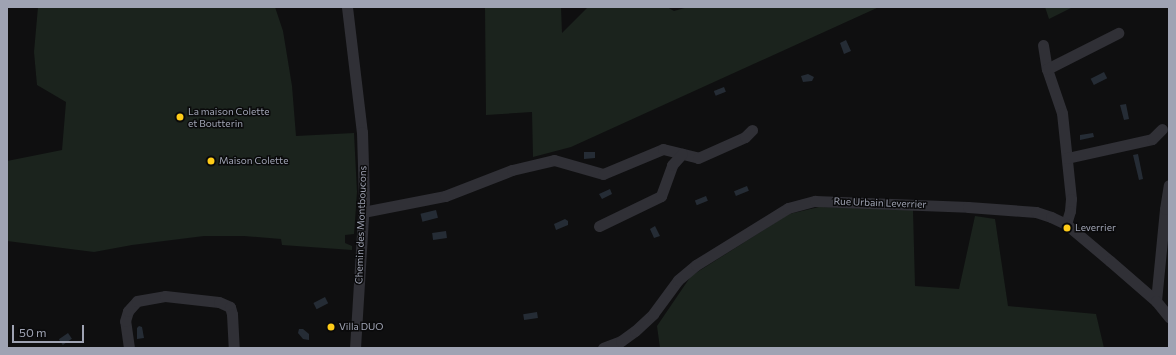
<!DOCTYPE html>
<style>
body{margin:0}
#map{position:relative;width:1176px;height:355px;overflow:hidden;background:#0f0f10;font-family:Commissioner,sans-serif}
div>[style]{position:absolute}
.green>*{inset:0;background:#1b231d}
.water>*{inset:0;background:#252c35;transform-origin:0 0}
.minor>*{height:11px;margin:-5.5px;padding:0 5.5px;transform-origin:5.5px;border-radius:5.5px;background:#303036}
.dots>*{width:11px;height:11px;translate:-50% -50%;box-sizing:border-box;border:2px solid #0a0a0b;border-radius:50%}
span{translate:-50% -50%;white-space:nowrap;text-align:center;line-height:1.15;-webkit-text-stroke:3px #0a0a0b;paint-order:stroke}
.poi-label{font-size:10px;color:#9fa3b3}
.left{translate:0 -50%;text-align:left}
.street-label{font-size:10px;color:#9fa3b3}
.frame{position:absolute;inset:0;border:8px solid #9fa3b3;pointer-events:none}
.scale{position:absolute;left:12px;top:325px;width:72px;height:18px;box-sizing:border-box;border:2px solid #9fa3b3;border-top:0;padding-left:5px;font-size:12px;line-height:14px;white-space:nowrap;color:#9fa3b3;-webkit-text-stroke:3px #0a0a0b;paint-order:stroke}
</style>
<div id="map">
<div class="green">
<i style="clip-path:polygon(38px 7px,275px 7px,283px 31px,292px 86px,296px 136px,354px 133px,357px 192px,355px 221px,354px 234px,345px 235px,345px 243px,352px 246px,352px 250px,282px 245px,281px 239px,244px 236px,204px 236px,132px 245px,94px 252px,7px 241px,7px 161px,62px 150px,66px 102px,37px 85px,34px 52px)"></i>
<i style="clip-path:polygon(485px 7px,561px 7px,562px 33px,588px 7px,667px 7px,674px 11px,688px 7px,879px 7px,571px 147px,533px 157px,532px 112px,486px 115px)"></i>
<i style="clip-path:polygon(1045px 7px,1073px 7px,1049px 19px)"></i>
<i style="clip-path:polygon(819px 207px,913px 210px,915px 286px,959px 289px,975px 216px,995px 219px,1008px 306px,1096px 314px,1104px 348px,660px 348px,657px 326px,691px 276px,789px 214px)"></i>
</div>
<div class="water">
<i style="clip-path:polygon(846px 40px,851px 51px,844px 54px,840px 43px)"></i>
<i style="left:1104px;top:72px;width:7px;height:15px;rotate:63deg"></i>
<i style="clip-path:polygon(808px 74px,814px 77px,812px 81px,803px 82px,801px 76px)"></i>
<i style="left:724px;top:87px;width:5px;height:11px;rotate:68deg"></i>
<i style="clip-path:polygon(1126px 104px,1129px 119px,1124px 120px,1120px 105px)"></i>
<i style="clip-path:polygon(1093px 133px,1094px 137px,1080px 140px,1080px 135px)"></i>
<i style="clip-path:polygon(584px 152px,595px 152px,595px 158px,584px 159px)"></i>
<i style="clip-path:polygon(1138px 154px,1143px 179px,1139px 180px,1133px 155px)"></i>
<i style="left:747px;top:186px;width:5px;height:14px;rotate:68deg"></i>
<i style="clip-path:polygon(610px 189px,612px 194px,602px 199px,599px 194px)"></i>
<i style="left:706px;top:196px;width:5px;height:12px;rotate:68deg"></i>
<i style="left:436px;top:210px;width:8px;height:16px;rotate:76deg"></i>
<i style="clip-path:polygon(565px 219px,568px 221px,568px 225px,556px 230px,554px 224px)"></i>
<i style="clip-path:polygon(655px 226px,660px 236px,654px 238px,650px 229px)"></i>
<i style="left:446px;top:231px;width:7px;height:14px;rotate:82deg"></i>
<i style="left:325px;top:297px;width:7px;height:13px;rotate:63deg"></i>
<i style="left:537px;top:312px;width:6px;height:14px;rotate:81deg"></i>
<i style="clip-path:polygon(139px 326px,142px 327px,144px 338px,137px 339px,137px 328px)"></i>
<i style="clip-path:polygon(299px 329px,303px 329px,309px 334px,309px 340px,303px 339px,298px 333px)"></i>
<i style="left:68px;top:333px;width:7px;height:11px;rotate:56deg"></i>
</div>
<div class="minor">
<i style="left:347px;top:7px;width:126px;rotate:83.2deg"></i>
<i style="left:362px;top:132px;width:69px;rotate:88.3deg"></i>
<i style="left:364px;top:201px;width:147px;rotate:93.5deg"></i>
<i style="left:1043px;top:45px;width:24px;rotate:81deg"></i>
<i style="left:1047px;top:69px;width:46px;rotate:71.2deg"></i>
<i style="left:1062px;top:113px;width:86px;rotate:84deg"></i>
<i style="left:1071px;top:199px;width:12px;rotate:95deg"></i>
<i style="left:1070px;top:211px;width:14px;rotate:107deg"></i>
<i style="left:1047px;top:69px;width:80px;rotate:-26.9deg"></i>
<i style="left:1067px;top:158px;width:87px;rotate:-12.6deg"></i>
<i style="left:1152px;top:139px;width:14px;rotate:-45deg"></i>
<i style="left:363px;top:212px;width:84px;rotate:-11deg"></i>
<i style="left:445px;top:196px;width:72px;rotate:-21.2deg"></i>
<i style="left:512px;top:170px;width:43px;rotate:-13.4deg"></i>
<i style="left:554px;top:160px;width:51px;rotate:15.9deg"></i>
<i style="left:603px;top:174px;width:65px;rotate:-22.6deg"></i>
<i style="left:663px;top:149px;width:36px;rotate:14deg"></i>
<i style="left:698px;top:158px;width:51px;rotate:-24.1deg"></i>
<i style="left:745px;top:137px;width:10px;rotate:-45deg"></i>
<i style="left:599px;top:226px;width:69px;rotate:-25.8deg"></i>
<i style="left:661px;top:196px;width:33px;rotate:-70deg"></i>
<i style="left:672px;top:165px;width:15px;rotate:-48deg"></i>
<i style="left:1156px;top:301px;width:92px;rotate:-84.4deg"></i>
<i style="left:1165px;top:209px;width:24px;rotate:-81deg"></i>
<i style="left:129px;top:348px;width:27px;rotate:-98deg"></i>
<i style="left:125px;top:321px;width:10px;rotate:-73deg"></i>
<i style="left:128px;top:311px;width:13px;rotate:-48deg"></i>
<i style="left:137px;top:301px;width:28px;rotate:-10deg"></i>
<i style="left:165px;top:296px;width:54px;rotate:6.3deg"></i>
<i style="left:219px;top:302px;width:12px;rotate:24deg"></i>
<i style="left:230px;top:307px;width:7px;rotate:74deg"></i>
<i style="left:232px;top:314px;width:34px;rotate:87deg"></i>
<i style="left:603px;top:348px;width:19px;rotate:-21deg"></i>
<i style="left:621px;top:341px;width:17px;rotate:-36deg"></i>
<i style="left:635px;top:331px;width:25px;rotate:-43deg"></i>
<i style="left:653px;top:314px;width:42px;rotate:-53.7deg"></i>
<i style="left:678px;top:280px;width:23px;rotate:-40deg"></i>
<i style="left:696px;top:265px;width:108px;rotate:-31.8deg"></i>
<i style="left:788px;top:208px;width:28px;rotate:-15deg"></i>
<i style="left:815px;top:201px;width:153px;rotate:2.2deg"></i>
<i style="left:968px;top:207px;width:68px;rotate:4.2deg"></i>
<i style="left:1036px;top:212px;width:16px;rotate:18deg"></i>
<i style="left:1051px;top:217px;width:17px;rotate:25deg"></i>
<i style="left:1066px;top:224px;width:57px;rotate:40.1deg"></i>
<i style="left:1110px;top:261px;width:61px;rotate:41deg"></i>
<i style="left:1156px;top:301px;width:21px;rotate:51deg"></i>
</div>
<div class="dots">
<i style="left:180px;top:117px;background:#ffcc18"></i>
<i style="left:211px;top:161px;background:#ffcc18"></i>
<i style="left:1067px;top:228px;background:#ffcc18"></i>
<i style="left:331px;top:327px;background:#ffcc18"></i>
</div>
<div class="poi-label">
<span class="left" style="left:188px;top:117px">La maison Colette<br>et Boutterin</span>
<span class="left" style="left:219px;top:161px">Maison Colette</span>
<span class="left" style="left:1075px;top:228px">Leverrier</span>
<span class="left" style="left:339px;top:327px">Villa DUO</span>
</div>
<div class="street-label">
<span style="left:880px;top:203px;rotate:2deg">Rue Urbain Leverrier</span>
<span style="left:361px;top:225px;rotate:-88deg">Chemin des Montboucons</span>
</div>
<div class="frame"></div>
<div class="scale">50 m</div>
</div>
